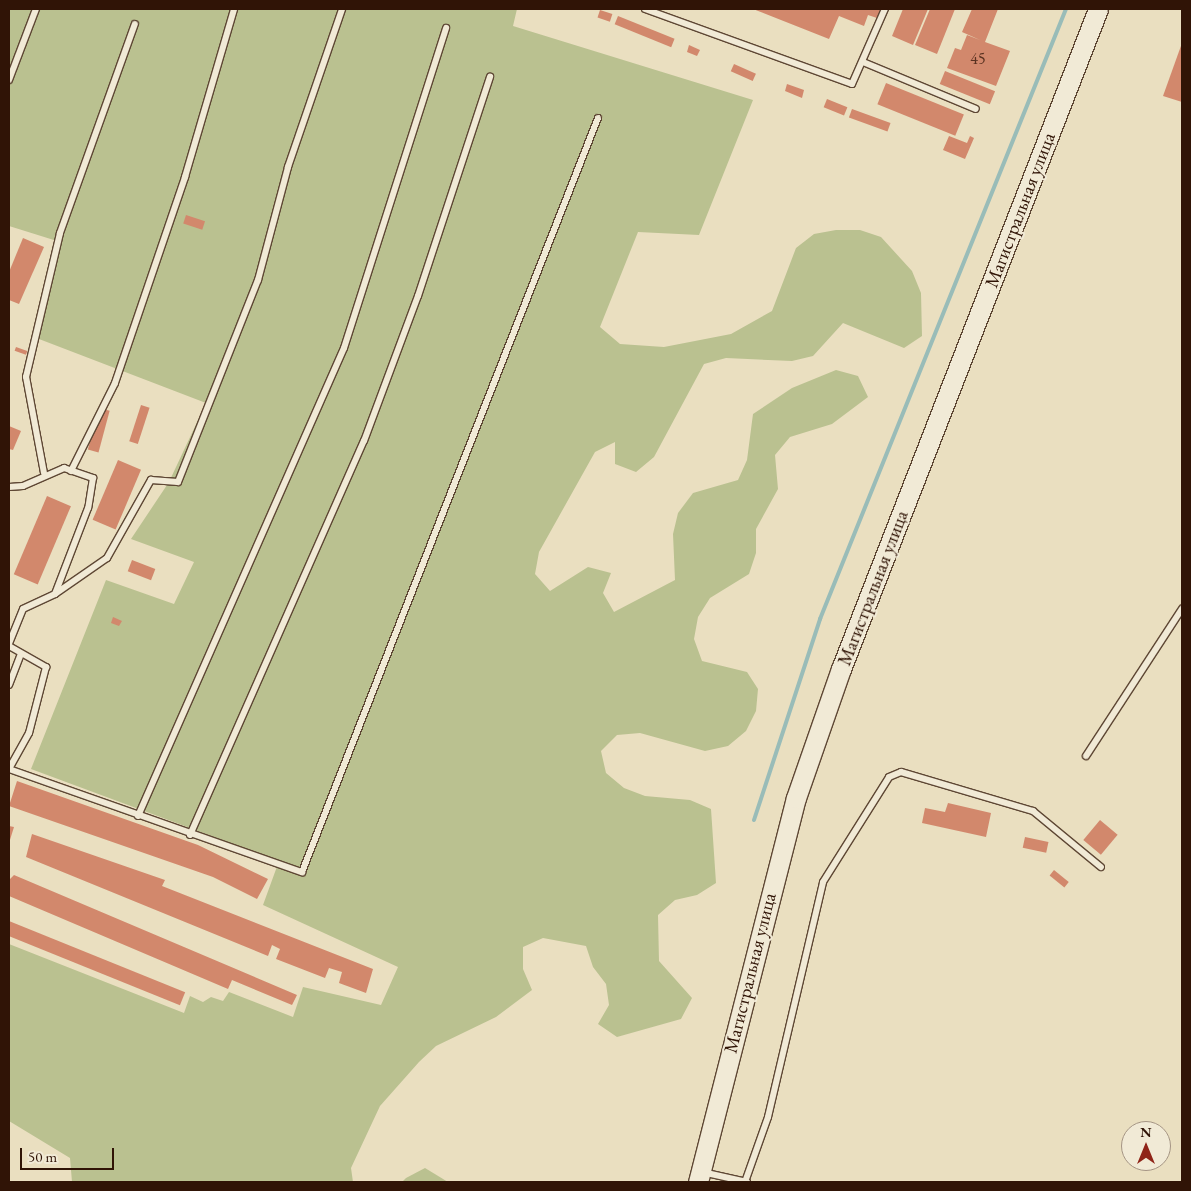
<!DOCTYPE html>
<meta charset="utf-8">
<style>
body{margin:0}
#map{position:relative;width:1191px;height:1191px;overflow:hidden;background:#eadfc0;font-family:"EB Garamond",serif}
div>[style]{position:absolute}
.green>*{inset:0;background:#bac190}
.stream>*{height:4px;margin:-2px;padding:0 2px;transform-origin:2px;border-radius:2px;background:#99bcb8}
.building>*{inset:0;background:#d2886c;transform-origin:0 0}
.roads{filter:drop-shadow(1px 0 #5e4734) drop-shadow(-1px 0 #5e4734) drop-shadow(0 1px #5e4734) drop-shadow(0 -1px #5e4734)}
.service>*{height:6px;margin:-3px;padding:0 3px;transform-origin:3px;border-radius:3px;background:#f1ead6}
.secondary>*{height:19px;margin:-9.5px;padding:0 9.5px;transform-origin:9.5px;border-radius:9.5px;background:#f1ead6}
span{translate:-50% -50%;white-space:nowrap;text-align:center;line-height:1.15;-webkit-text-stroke:4px #f1ead6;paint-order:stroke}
.number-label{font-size:16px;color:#583120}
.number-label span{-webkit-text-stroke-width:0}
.street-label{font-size:19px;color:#301406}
.frame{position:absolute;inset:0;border:10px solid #301406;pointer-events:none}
.north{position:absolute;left:1121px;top:1121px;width:50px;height:50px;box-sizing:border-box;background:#f1ead6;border:1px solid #a49483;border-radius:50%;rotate:0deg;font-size:14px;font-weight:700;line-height:20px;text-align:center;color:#301406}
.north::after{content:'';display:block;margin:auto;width:18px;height:22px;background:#8f2418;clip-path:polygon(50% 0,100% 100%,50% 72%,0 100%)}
.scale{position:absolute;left:20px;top:1148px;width:94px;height:22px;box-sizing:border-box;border:2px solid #301406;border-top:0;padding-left:6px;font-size:15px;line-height:18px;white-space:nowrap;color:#301406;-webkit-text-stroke:4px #f1ead6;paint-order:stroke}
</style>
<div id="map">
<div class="green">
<i style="clip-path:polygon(9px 9px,517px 9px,513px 26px,753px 100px,699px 235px,638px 232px,600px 327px,620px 344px,664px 347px,731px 334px,772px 311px,796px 248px,814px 234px,836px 230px,860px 230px,881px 237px,912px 271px,921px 293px,922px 336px,904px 348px,843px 323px,813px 356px,792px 361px,726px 358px,704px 364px,654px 457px,636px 472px,615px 464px,615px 442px,595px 452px,539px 552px,535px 574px,550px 591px,588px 567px,611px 573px,603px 593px,614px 612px,675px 580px,673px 534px,678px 513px,693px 493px,738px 480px,747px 460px,753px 414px,792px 388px,836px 370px,858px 376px,868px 397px,832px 424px,790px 437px,775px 455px,778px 489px,756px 529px,756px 553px,749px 574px,710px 598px,698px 617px,694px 639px,702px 661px,747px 672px,758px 689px,756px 711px,746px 731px,728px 746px,705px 751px,640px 733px,617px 735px,601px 751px,606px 773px,624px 788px,645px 796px,690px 800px,711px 809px,716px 883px,697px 895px,675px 900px,658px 915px,659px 961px,692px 998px,681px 1019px,617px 1037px,598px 1024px,609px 1005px,606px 984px,593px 967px,586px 946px,543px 938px,523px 947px,523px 969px,532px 990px,496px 1017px,436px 1046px,419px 1062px,380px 1106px,351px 1168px,353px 1182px,72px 1182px,70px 1158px,9px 1121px,9px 944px,184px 1013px,190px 996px,203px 1002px,211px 997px,223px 1001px,229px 992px,293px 1017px,303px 987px,381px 1005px,398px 967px,263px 905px,279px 861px,31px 769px,106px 580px,174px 604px,194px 562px,131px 539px,169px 482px,206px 403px,39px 339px,57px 241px,9px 226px)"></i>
<i style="clip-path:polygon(425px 1168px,448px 1182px,402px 1182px,406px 1178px)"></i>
</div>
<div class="stream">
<i style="left:754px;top:820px;width:212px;rotate:-71.8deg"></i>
<i style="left:820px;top:619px;width:658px;rotate:-68.04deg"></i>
</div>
<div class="building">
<i style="clip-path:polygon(753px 9px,884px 9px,880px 19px,868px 15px,864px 26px,839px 16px,829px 39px)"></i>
<i style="clip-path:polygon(903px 9px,928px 9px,913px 45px,892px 36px)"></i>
<i style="clip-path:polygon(930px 9px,955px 9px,937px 54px,915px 45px)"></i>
<i style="clip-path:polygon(972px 9px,998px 9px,985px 42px,1010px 51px,996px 86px,947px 68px,955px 48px,961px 50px,967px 35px,980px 40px,962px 32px)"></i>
<i style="left:600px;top:10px;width:13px;height:8px;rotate:18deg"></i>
<i style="left:618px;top:16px;width:61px;height:9px;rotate:22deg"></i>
<i style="clip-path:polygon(1182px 43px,1182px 102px,1163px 96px)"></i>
<i style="clip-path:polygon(689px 45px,700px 50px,697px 56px,687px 52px)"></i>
<i style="left:734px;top:64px;width:24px;height:8px;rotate:24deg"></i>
<i style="left:945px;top:71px;width:54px;height:14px;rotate:22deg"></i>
<i style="left:886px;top:83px;width:84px;height:23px;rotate:22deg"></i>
<i style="clip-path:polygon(787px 84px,804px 90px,802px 98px,785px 91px)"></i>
<i style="left:827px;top:99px;width:22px;height:9px;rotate:22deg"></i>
<i style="left:852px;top:109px;width:41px;height:9px;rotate:20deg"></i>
<i style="clip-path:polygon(949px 136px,967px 143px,970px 136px,974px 138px,965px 159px,943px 150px)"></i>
<i style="left:186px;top:215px;width:20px;height:9px;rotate:18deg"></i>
<i style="clip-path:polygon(23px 238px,44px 247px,19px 304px,9px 300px,9px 272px)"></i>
<i style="left:16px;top:347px;width:12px;height:4px;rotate:20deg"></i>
<i style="left:141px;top:405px;width:9px;height:38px;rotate:18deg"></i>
<i style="left:99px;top:408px;width:11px;height:43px;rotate:15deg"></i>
<i style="clip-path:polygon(9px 426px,21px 431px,13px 450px,9px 449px)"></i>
<i style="left:118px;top:460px;width:25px;height:65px;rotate:23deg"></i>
<i style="left:47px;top:496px;width:26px;height:85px;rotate:23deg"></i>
<i style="left:132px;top:560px;width:25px;height:12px;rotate:21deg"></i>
<i style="clip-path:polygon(113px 617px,122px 621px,119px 626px,111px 623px)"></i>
<i style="clip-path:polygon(17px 781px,198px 845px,268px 879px,257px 899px,213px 877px,9px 806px)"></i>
<i style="clip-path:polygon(948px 803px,991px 813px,986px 837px,922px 823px,925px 808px,945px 812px)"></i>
<i style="left:1100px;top:820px;width:23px;height:26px;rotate:40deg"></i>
<i style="clip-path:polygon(9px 826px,14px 827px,9px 843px)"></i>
<i style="clip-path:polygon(32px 834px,165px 880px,162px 886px,373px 969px,366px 993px,339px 983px,342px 972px,329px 968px,325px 978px,276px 959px,280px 949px,272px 945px,268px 956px,26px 857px)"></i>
<i style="left:1025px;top:837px;width:24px;height:11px;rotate:12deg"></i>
<i style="left:1054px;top:870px;width:19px;height:7px;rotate:39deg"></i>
<i style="clip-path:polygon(14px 875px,297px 995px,292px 1005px,232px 980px,228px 989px,9px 896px,9px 880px)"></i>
<i style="left:9px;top:921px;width:190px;height:14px;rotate:22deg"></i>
</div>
<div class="roads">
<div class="service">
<i style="left:645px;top:9px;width:220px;rotate:19.9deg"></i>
<i style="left:852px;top:84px;width:82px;rotate:-66.3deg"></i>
<i style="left:863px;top:62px;width:122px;rotate:22.6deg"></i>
<i style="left:9px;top:80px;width:76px;rotate:-69.2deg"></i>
<i style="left:71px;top:471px;width:98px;rotate:-63.4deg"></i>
<i style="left:115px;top:383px;width:218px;rotate:-71.2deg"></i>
<i style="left:185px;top:177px;width:175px;rotate:-73.7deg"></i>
<i style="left:44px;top:473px;width:98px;rotate:-100.6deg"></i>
<i style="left:26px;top:377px;width:148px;rotate:-76.7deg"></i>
<i style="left:60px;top:233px;width:222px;rotate:-70.3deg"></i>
<i style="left:9px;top:487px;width:14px;rotate:-4deg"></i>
<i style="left:23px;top:486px;width:45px;rotate:-23.7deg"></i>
<i style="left:64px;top:468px;width:31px;rotate:19deg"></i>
<i style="left:93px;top:478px;width:30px;rotate:99deg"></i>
<i style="left:88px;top:508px;width:92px;rotate:111deg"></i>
<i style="left:55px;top:594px;width:35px;rotate:155deg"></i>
<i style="left:23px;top:609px;width:38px;rotate:112deg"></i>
<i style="left:55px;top:594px;width:63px;rotate:-34.7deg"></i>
<i style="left:107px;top:558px;width:90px;rotate:-60.6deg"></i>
<i style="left:151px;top:480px;width:27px;rotate:4deg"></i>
<i style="left:178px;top:482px;width:217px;rotate:-68.4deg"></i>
<i style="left:258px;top:280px;width:117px;rotate:-75.1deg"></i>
<i style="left:288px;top:167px;width:167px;rotate:-71.1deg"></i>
<i style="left:9px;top:646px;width:43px;rotate:29.6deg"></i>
<i style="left:46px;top:667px;width:68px;rotate:104.4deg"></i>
<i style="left:29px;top:733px;width:41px;rotate:119.1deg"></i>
<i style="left:9px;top:769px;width:311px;rotate:19.4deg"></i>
<i style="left:302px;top:872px;width:810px;rotate:-68.57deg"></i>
<i style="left:9px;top:685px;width:33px;rotate:-69deg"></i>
<i style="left:1086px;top:756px;width:176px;rotate:-56.9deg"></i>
<i style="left:138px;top:816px;width:511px;rotate:-66.24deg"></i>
<i style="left:344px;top:348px;width:336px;rotate:-72.3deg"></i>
<i style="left:190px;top:835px;width:431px;rotate:-66.2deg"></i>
<i style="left:364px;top:441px;width:155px;rotate:-69.6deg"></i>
<i style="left:418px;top:296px;width:231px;rotate:-71.8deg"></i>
<i style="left:702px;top:1172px;width:46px;rotate:12.5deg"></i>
<i style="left:745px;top:1182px;width:69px;rotate:-70.5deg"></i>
<i style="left:768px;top:1117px;width:241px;rotate:-76.8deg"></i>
<i style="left:823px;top:882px;width:124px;rotate:-57.8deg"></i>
<i style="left:889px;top:777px;width:13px;rotate:-23deg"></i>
<i style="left:901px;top:772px;width:138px;rotate:16.5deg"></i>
<i style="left:1033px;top:811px;width:88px;rotate:39.5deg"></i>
</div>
<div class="secondary">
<i style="left:698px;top:1182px;width:396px;rotate:-75.7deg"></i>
<i style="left:796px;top:798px;width:137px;rotate:-70.8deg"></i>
<i style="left:841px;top:669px;width:708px;rotate:-68.72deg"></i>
</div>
</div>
<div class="number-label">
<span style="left:978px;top:59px">45</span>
</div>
<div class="street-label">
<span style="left:1020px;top:210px;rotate:-69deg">Магистральная улица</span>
<span style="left:873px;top:588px;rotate:-69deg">Магистральная улица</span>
<span style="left:750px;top:973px;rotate:-76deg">Магистральная улица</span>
</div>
<div class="frame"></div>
<div class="north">N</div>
<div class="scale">50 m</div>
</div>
